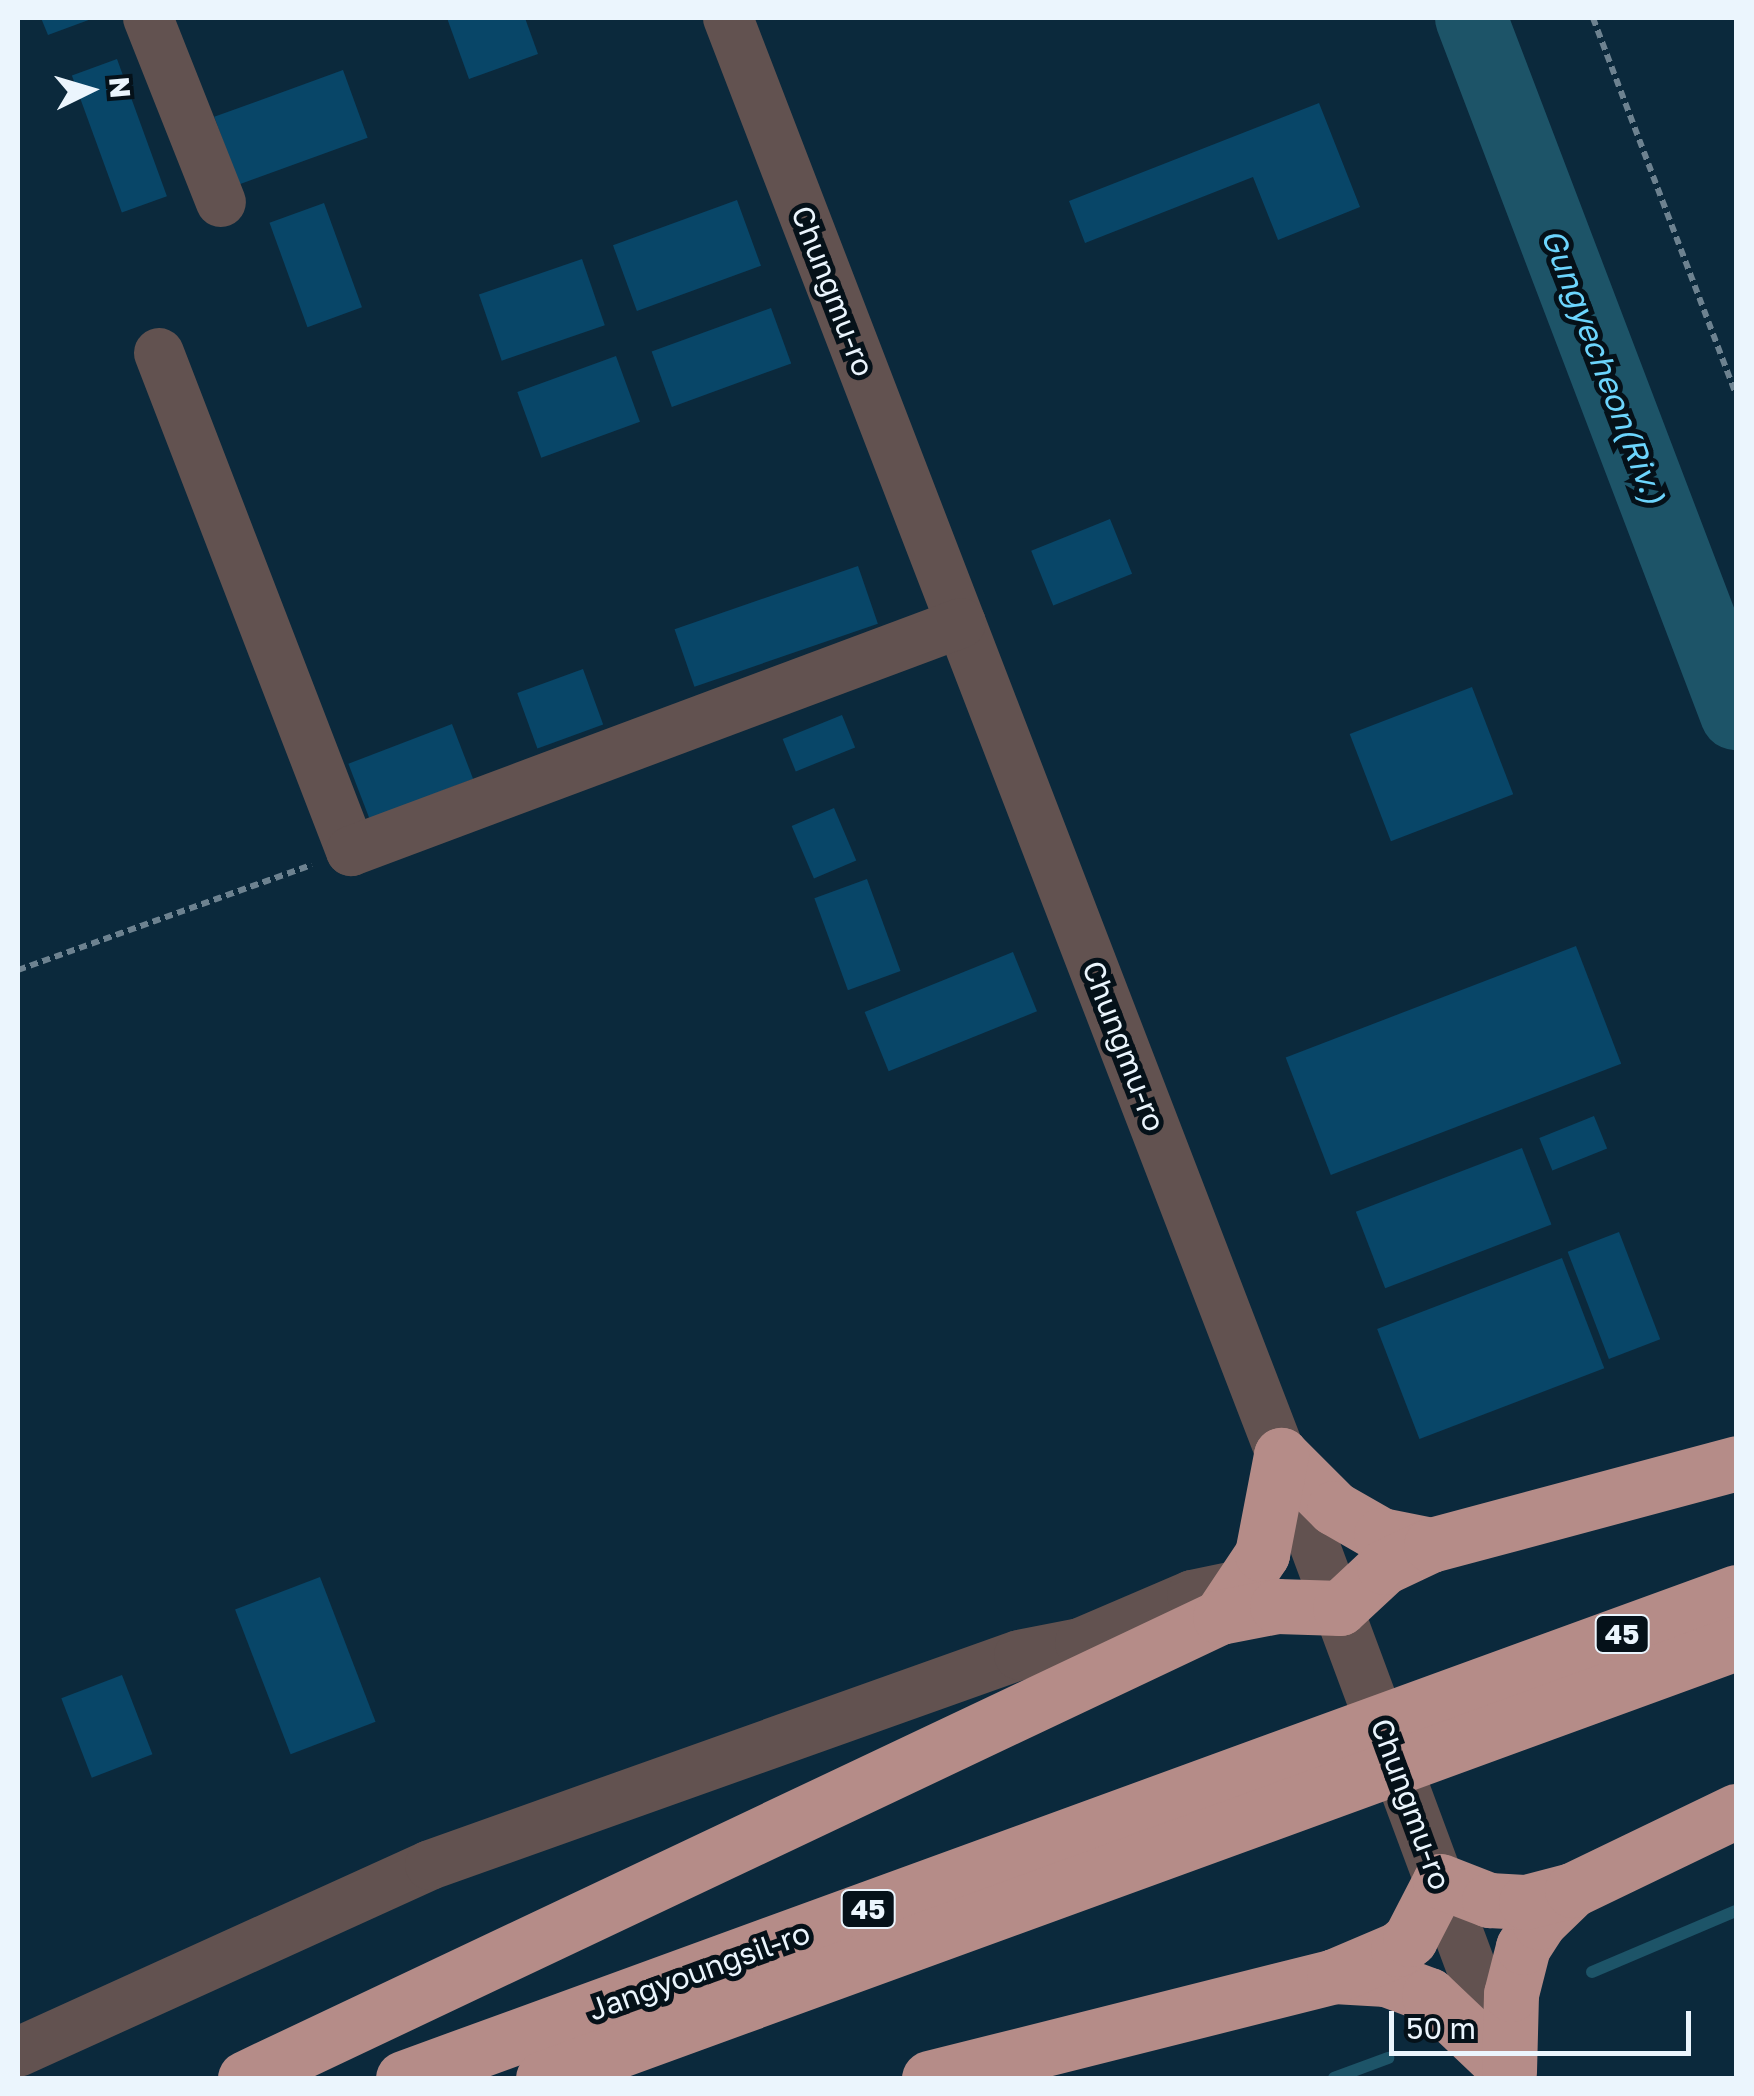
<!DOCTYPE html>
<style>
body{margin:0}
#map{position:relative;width:1754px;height:2096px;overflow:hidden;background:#0b293c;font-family:"Golos Text",sans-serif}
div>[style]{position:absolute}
.stream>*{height:12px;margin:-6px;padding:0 6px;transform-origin:6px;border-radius:6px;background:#1d5468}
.river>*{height:72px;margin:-36px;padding:0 36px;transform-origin:36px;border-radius:36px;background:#1d5468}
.building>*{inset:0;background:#084668;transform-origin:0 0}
.path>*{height:6px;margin-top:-3px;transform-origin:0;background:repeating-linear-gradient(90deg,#6d8290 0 8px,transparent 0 13px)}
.minor>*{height:50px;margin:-25px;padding:0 25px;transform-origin:25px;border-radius:25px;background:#625250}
.highway>*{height:55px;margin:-27.5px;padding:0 27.5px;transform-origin:27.5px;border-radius:27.5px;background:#b58c88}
span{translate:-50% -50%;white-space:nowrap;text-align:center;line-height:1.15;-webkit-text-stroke:10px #051119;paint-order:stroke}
.shield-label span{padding:2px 8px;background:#051119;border:2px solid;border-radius:8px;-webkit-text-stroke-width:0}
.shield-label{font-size:28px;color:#ebf5fd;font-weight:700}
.street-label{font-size:30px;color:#ebf5fd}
.water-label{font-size:32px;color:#6cd5fd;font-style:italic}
.frame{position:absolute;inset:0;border:20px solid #ebf5fd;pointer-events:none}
.north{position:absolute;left:40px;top:40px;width:100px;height:100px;-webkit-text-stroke:8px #051119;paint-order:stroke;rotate:85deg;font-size:28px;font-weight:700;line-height:40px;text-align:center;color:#ebf5fd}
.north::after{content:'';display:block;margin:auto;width:35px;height:45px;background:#ebf5fd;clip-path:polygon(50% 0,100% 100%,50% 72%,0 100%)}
.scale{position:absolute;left:1389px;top:2011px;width:302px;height:45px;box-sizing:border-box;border:5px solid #ebf5fd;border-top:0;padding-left:12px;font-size:30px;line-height:35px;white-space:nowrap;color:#ebf5fd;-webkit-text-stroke:8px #051119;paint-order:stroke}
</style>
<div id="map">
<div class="stream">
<i style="left:1592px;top:1972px;width:156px;rotate:-23deg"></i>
<i style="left:1334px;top:2078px;width:58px;rotate:-20.3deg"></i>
</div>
<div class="river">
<i style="left:1471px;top:18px;width:745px;rotate:69.16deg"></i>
</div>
<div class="building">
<i style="clip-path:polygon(41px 18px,94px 18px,48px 35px)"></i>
<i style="clip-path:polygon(447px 18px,525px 18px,538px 54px,469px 79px)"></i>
<i style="left:117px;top:59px;width:146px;height:48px;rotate:70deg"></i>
<i style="left:343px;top:70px;width:72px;height:137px;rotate:70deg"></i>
<i style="clip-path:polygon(1319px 103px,1360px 207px,1278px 240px,1253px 177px,1085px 243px,1069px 201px)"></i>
<i style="left:737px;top:200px;width:70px;height:132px;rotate:70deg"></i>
<i style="left:324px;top:203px;width:111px;height:58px;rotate:70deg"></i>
<i style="left:582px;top:259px;width:70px;height:109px;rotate:71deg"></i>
<i style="left:771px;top:308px;width:59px;height:127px;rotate:70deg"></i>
<i style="left:616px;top:356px;width:70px;height:105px;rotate:70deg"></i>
<i style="left:1110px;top:519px;width:59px;height:85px;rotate:68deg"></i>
<i style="left:858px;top:566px;width:61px;height:194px;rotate:71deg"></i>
<i style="left:583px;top:669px;width:59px;height:70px;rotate:70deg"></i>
<i style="left:1472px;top:687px;width:115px;height:131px;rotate:69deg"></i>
<i style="left:842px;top:715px;width:35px;height:64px;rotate:68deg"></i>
<i style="left:452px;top:724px;width:59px;height:111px;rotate:69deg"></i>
<i style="left:834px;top:808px;width:57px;height:46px;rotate:67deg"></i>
<i style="left:867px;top:879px;width:98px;height:56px;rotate:70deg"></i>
<i style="left:1576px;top:946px;width:126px;height:311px;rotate:69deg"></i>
<i style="left:1013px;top:952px;width:64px;height:160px;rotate:68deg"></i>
<i style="left:1594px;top:1116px;width:35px;height:59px;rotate:68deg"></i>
<i style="left:1522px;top:1148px;width:82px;height:178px;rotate:69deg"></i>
<i style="left:1619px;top:1232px;width:115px;height:55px;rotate:69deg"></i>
<i style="left:1562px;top:1258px;width:118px;height:198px;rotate:69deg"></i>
<i style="left:320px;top:1577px;width:155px;height:91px;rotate:69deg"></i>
<i style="left:122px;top:1675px;width:85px;height:65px;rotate:69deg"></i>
</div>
<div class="path">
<i style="left:1593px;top:18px;width:402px;rotate:69.2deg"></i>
<i style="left:18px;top:970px;width:312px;rotate:-19.7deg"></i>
</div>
<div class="minor">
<i style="left:148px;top:18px;width:198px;rotate:68.4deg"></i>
<i style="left:728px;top:18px;width:1540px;rotate:68.95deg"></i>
<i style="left:1281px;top:1455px;width:650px;rotate:69.64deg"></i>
<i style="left:159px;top:353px;width:534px;rotate:68.92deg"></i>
<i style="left:351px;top:851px;width:651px;rotate:-20.49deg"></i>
<i style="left:18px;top:2052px;width:452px;rotate:-24.4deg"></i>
<i style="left:430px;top:1865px;width:625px;rotate:-19.62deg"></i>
<i style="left:1019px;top:1655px;width:62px;rotate:-11.1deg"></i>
<i style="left:1080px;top:1643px;width:122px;rotate:-23.2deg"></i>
<i style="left:1192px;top:1595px;width:49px;rotate:-11.8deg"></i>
</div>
<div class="highway">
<i style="left:1281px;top:1455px;width:75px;rotate:45deg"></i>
<i style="left:1334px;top:1508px;width:54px;rotate:29.9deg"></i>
<i style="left:1381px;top:1535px;width:51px;rotate:11.3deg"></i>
<i style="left:1220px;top:1617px;width:76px;rotate:-56.3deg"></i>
<i style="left:1262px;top:1554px;width:101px;rotate:-79.1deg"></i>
<i style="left:1334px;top:1976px;width:52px;rotate:3.3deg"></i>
<i style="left:1386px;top:1979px;width:46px;rotate:20.4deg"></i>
<i style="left:1429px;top:1995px;width:110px;rotate:43.5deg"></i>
<i style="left:1509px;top:2071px;width:77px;rotate:-88.5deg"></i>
<i style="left:1511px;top:1994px;width:49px;rotate:-75.7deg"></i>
<i style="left:1523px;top:1947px;width:30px;rotate:-57deg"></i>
<i style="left:1539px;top:1922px;width:46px;rotate:-44.1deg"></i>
<i style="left:245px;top:2078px;width:1078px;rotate:-25.31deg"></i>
<i style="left:1220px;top:1617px;width:58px;rotate:-10.9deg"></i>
<i style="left:1277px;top:1606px;width:63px;rotate:1.8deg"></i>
<i style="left:1340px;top:1608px;width:60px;rotate:-43deg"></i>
<i style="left:1384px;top:1567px;width:52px;rotate:-25.1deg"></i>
<i style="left:1431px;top:1545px;width:316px;rotate:-15deg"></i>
<i style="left:403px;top:2078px;width:1419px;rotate:-20.03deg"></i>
<i style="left:543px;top:2078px;width:1270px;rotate:-20.03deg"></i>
<i style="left:929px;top:2078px;width:418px;rotate:-14.1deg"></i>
<i style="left:1334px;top:1976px;width:69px;rotate:-22.9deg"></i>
<i style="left:1398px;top:1949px;width:16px;rotate:-40deg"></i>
<i style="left:1410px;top:1939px;width:65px;rotate:-62.7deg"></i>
<i style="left:1440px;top:1881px;width:53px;rotate:21.2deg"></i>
<i style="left:1489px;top:1900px;width:37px;rotate:3deg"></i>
<i style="left:1526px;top:1902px;width:48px;rotate:-14.6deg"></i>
<i style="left:1572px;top:1890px;width:182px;rotate:-25.7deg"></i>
</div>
<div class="shield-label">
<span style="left:1622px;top:1634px">45</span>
<span style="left:868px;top:1909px">45</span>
</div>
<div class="street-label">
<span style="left:833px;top:291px;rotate:69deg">Chungmu-ro</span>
<span style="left:1124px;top:1046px;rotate:69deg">Chungmu-ro</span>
<span style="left:1411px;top:1804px;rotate:70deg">Chungmu-ro</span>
<span style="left:699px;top:1971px;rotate:-20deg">Jangyoungsil-ro</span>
</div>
<div class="water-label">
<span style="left:1604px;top:366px;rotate:69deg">Gungyecheon(Riv.)</span>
</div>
<div class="frame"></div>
<div class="north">N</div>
<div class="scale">50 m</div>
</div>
